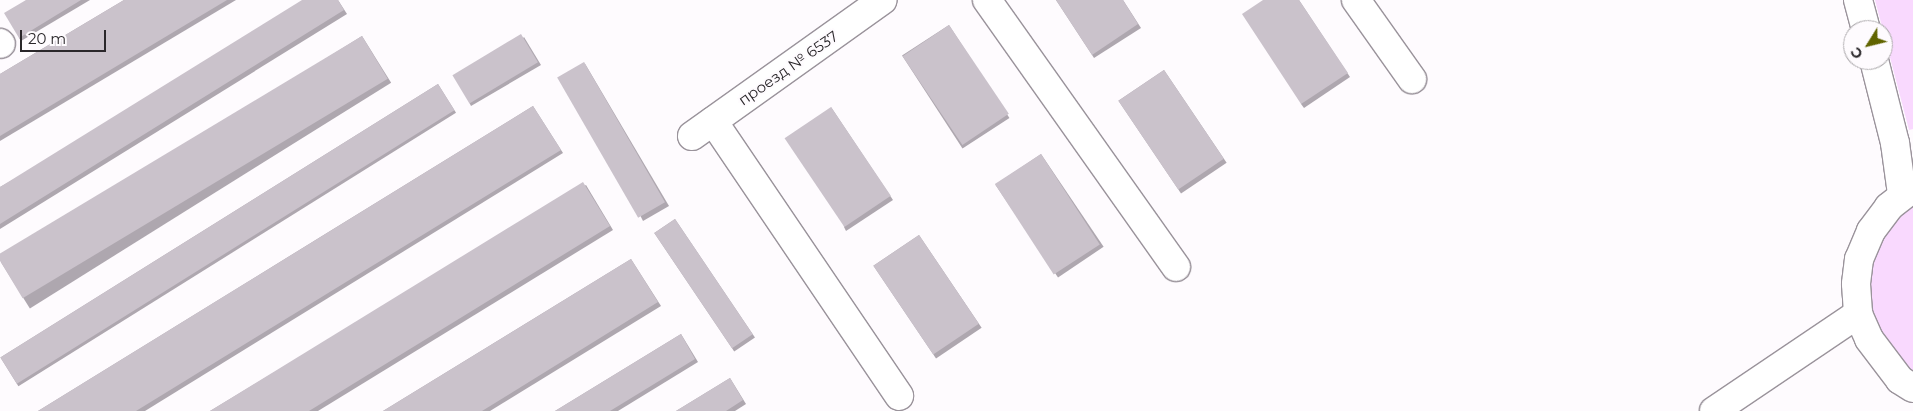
<!DOCTYPE html>
<meta charset="utf-8">
<style>
body{margin:0}
#map{position:relative;width:1913px;height:411px;overflow:hidden;background:#fefbfe;font-family:Montserrat,sans-serif}
div>[style]{position:absolute}
.green>*{inset:0;background:#f9d9fe}
.roads{filter:drop-shadow(1px 0 #9a939b) drop-shadow(-1px 0 #9a939b) drop-shadow(0 1px #9a939b) drop-shadow(0 -1px #9a939b)}
.minor>*{height:28px;margin:-14px;padding:0 14px;transform-origin:14px;border-radius:14px;background:#fff}
.wall>*{inset:0;background:#aea7af;transform-origin:0 0}
.building>*{inset:0;background:#cac2cb;transform-origin:0 0}
span{translate:-50% -50%;white-space:nowrap;text-align:center;line-height:1.15;-webkit-text-stroke:4px #fefbfe;paint-order:stroke}
.street-label{font-size:15px;color:#2a272a}
.north{position:absolute;left:1843px;top:20px;width:50px;height:50px;box-sizing:border-box;background:#fefbfe;border:1px solid #a9a6a9;border-radius:50%;rotate:234deg;font-size:14px;font-weight:700;line-height:20px;text-align:center;color:#2a272a}
.north::after{content:'';display:block;margin:auto;width:18px;height:22px;background:#616400;clip-path:polygon(50% 0,100% 100%,50% 72%,0 100%)}
.scale{position:absolute;left:20px;top:30px;width:86px;height:22px;box-sizing:border-box;border:2px solid #2a272a;border-top:0;padding-left:6px;font-size:15px;line-height:18px;white-space:nowrap;color:#2a272a;-webkit-text-stroke:4px #fefbfe;paint-order:stroke}
</style>
<div id="map">
<div class="green">
<i style="clip-path:polygon(1875px 0,1913px 0,1913px 129px,1909px 130px)"></i>
<i style="clip-path:polygon(1913px 203px,1913px 374px,1878px 334px,1867px 297px,1872px 258px,1890px 223px)"></i>
</div>
<div class="roads">
<div class="minor">
<i style="left:987px;top:0;width:327px;rotate:54.7deg"></i>
<i style="left:1356px;top:0;width:97px;rotate:54.7deg"></i>
<i style="left:1858px;top:0;width:31px;rotate:75deg"></i>
<i style="left:0;top:43px;width:1px;rotate:45deg"></i>
<i style="left:1874px;top:60px;width:86px;rotate:75.8deg"></i>
<i style="left:1895px;top:143px;width:51px;rotate:82.2deg"></i>
<i style="left:713px;top:121px;width:332px;rotate:55.9deg"></i>
<i style="left:692px;top:136px;width:234px;rotate:-35.5deg"></i>
<i style="left:1913px;top:188px;width:31px;rotate:142deg"></i>
<i style="left:1889px;top:207px;width:30px;rotate:127deg"></i>
<i style="left:1871px;top:231px;width:30px;rotate:113deg"></i>
<i style="left:1859px;top:259px;width:25px;rotate:97deg"></i>
<i style="left:1856px;top:284px;width:30px;rotate:86deg"></i>
<i style="left:1858px;top:314px;width:27px;rotate:66deg"></i>
<i style="left:1869px;top:339px;width:51px;rotate:52.9deg"></i>
<i style="left:1900px;top:380px;width:15px;rotate:32deg"></i>
<i style="left:1714px;top:411px;width:174px;rotate:-34deg"></i>
</div>
</div>
<div class="wall">
<i style="clip-path:polygon(26px 0,90px 0,21px 41px,19px 38px)"></i>
<i style="clip-path:polygon(124px 0,236px 0,0 141px,0 74px)"></i>
<i style="clip-path:polygon(338px 0,347px 14px,0 229px,0 187px)"></i>
<i style="clip-path:polygon(1056px 0,1123px 0,1141px 28px,1094px 58px)"></i>
<i style="clip-path:polygon(1299px 0,1350px 77px,1304px 108px,1301px 104px)"></i>
<i style="left:949px;top:25px;width:111px;height:56px;rotate:57deg"></i>
<i style="left:362px;top:36px;width:55px;height:426px;rotate:58deg"></i>
<i style="clip-path:polygon(524px 37px,541px 65px,471px 106px,469px 102px)"></i>
<i style="clip-path:polygon(584px 62px,669px 206px,643px 221px,641px 217px)"></i>
<i style="left:1164px;top:70px;width:112px;height:55px;rotate:56deg"></i>
<i style="left:438px;top:84px;width:34px;height:516px;rotate:58deg"></i>
<i style="clip-path:polygon(533px 106px,563px 153px,145px 411px,38px 411px)"></i>
<i style="clip-path:polygon(831px 107px,893px 200px,846px 231px,844px 227px)"></i>
<i style="left:1041px;top:154px;width:112px;height:55px;rotate:56deg"></i>
<i style="clip-path:polygon(586px 185px,613px 230px,318px 411px,210px 411px)"></i>
<i style="left:675px;top:219px;width:143px;height:25px;rotate:56deg"></i>
<i style="left:919px;top:235px;width:112px;height:55px;rotate:56deg"></i>
<i style="clip-path:polygon(631px 259px,661px 306px,490px 411px,383px 411px)"></i>
<i style="clip-path:polygon(681px 334px,698px 362px,618px 411px,555px 411px)"></i>
<i style="clip-path:polygon(730px 378px,746px 404px,735px 411px,676px 411px)"></i>
</div>
<div class="building">
<i style="clip-path:polygon(26px 0,81px 0,19px 38px,4px 13px)"></i>
<i style="clip-path:polygon(124px 0,227px 0,0 136px,0 74px)"></i>
<i style="clip-path:polygon(302px 0,338px 0,344px 10px,0 224px,0 187px)"></i>
<i style="clip-path:polygon(1056px 0,1123px 0,1138px 24px,1092px 55px)"></i>
<i style="clip-path:polygon(1263px 0,1299px 0,1348px 73px,1301px 104px,1242px 14px)"></i>
<i style="left:949px;top:25px;width:107px;height:56px;rotate:56deg"></i>
<i style="left:521px;top:34px;width:33px;height:80px;rotate:59deg"></i>
<i style="left:362px;top:36px;width:50px;height:426px;rotate:59deg"></i>
<i style="left:584px;top:62px;width:162px;height:31px;rotate:60deg"></i>
<i style="left:1164px;top:70px;width:107px;height:55px;rotate:56deg"></i>
<i style="left:438px;top:84px;width:31px;height:516px;rotate:58deg"></i>
<i style="clip-path:polygon(533px 106px,561px 150px,136px 411px,38px 411px)"></i>
<i style="left:831px;top:107px;width:107px;height:56px;rotate:56deg"></i>
<i style="left:1041px;top:154px;width:108px;height:55px;rotate:57deg"></i>
<i style="clip-path:polygon(583px 182px,610px 226px,309px 411px,210px 411px)"></i>
<i style="left:675px;top:219px;width:139px;height:25px;rotate:56deg"></i>
<i style="left:919px;top:235px;width:107px;height:55px;rotate:56deg"></i>
<i style="clip-path:polygon(631px 259px,658px 302px,482px 411px,383px 411px)"></i>
<i style="clip-path:polygon(681px 334px,695px 359px,610px 411px,555px 411px)"></i>
<i style="clip-path:polygon(730px 378px,743px 400px,726px 411px,676px 411px)"></i>
</div>
<div class="street-label">
<span style="left:788px;top:68px;rotate:-35deg">проезд № 6537</span>
</div>
<div class="north">С</div>
<div class="scale">20 m</div>
</div>
